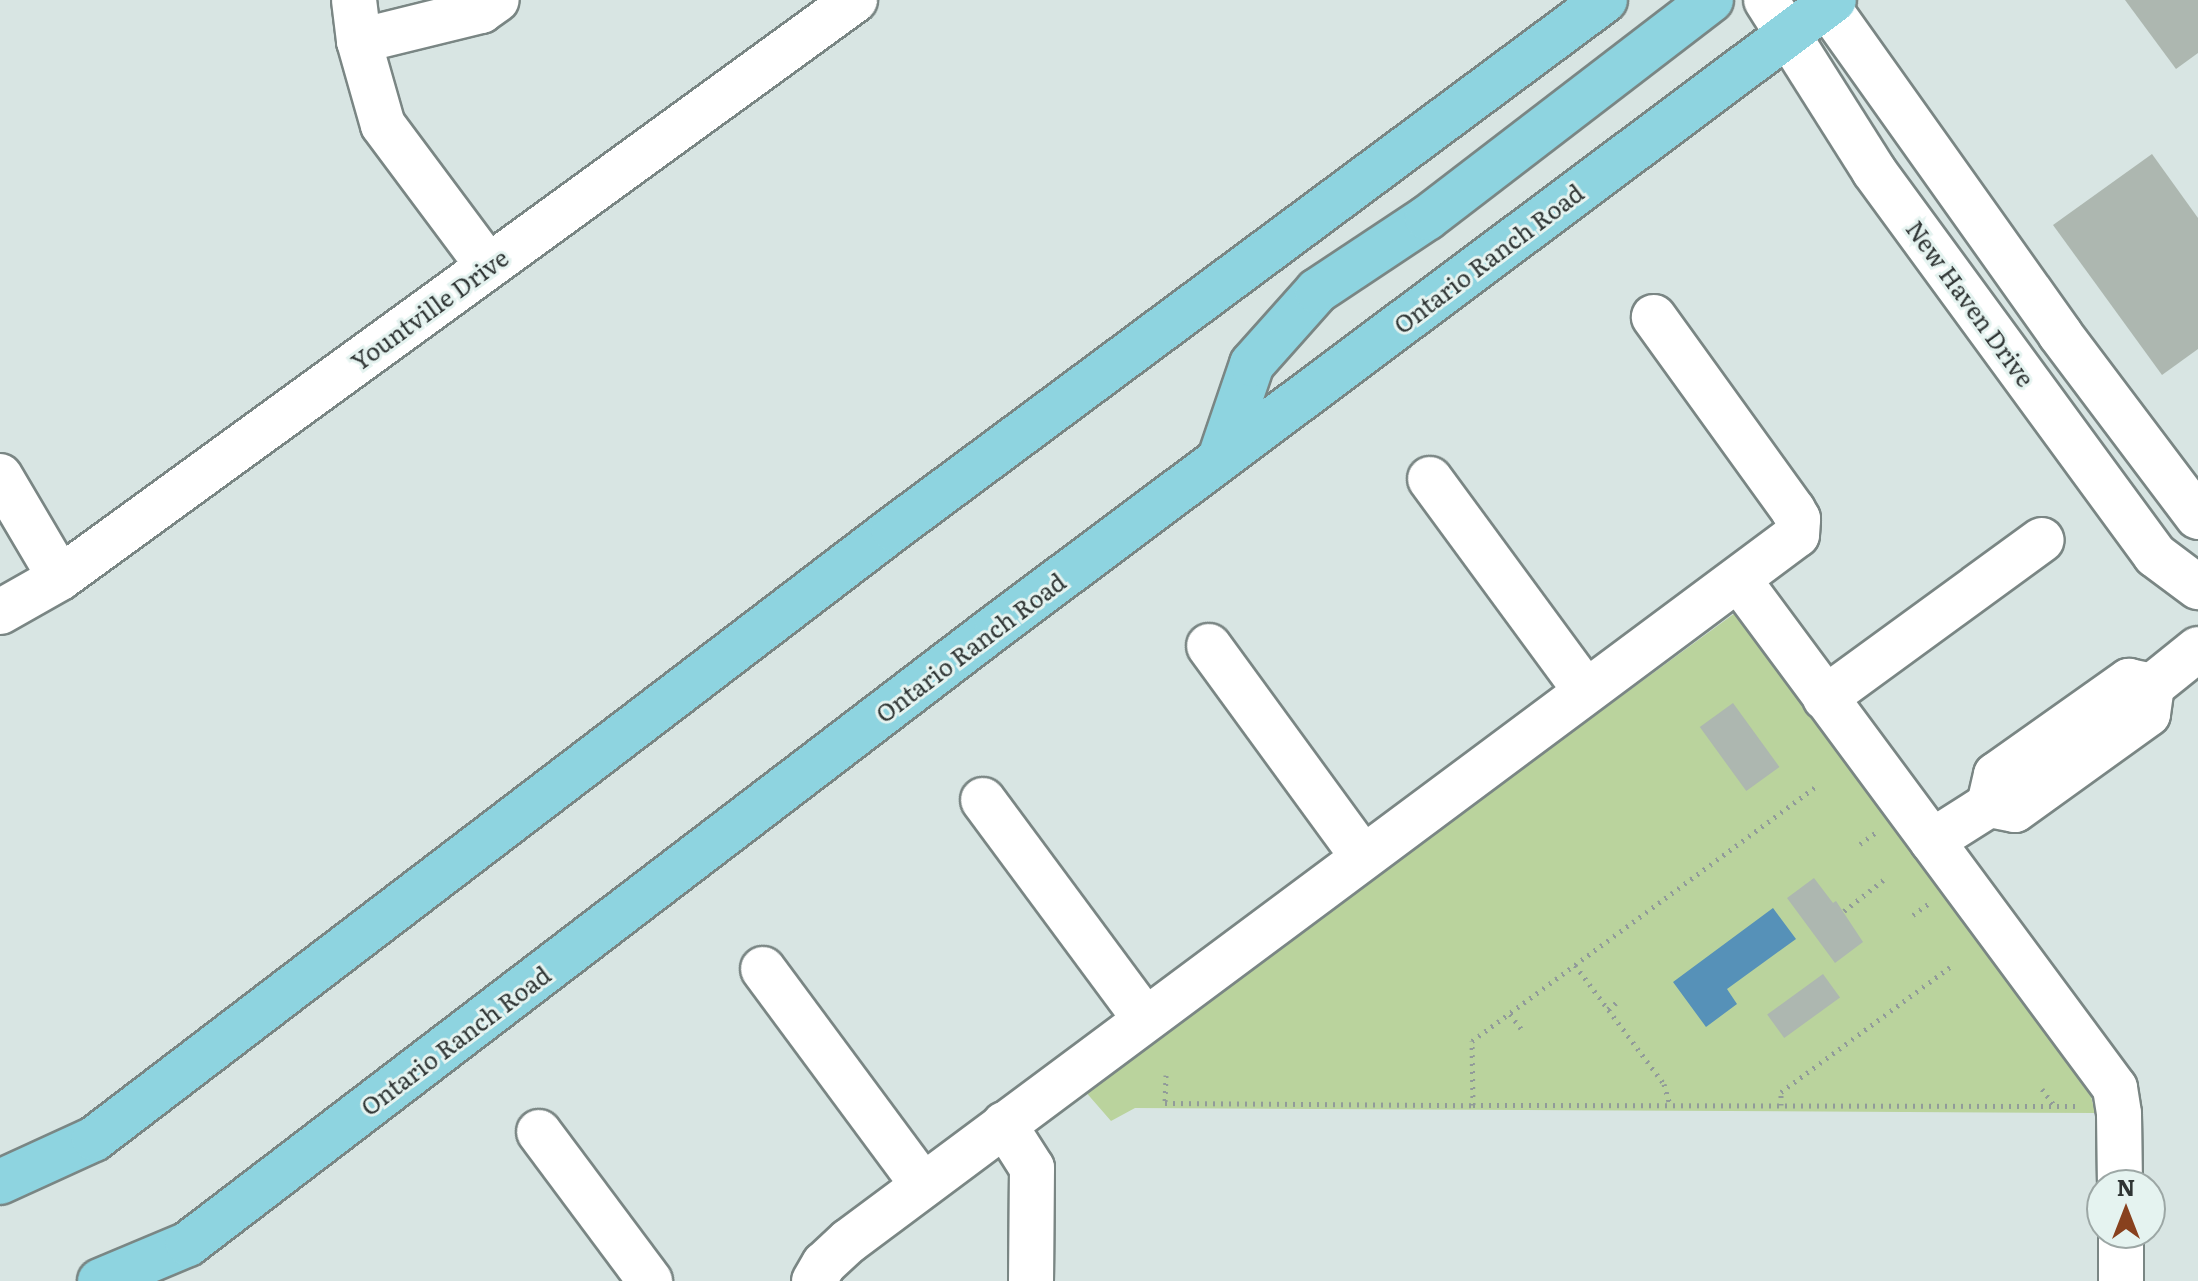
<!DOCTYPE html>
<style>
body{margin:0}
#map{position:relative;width:2198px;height:1281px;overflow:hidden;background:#d8e5e3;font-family:Literata,serif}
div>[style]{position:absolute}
.green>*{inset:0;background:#bad39d}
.water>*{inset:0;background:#5691b8}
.building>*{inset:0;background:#adb7b0;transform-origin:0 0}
.path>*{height:5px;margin-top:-2.5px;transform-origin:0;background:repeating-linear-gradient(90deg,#919b99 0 2px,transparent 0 8px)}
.roads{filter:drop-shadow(2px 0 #7a8684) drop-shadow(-2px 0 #7a8684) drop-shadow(0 2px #7a8684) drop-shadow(0 -2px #7a8684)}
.minor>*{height:44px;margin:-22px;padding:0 22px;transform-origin:22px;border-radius:22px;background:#fff}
.major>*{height:44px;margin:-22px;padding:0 22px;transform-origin:22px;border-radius:22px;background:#8ed4e0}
span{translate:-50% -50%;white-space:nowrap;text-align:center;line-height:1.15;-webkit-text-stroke:6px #e5f3f0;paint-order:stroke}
.street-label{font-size:24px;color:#2f3534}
.north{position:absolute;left:2086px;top:1169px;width:80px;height:80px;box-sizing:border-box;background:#e5f3f0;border:2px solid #9ca7a5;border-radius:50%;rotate:0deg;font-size:22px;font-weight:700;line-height:32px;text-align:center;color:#2f3534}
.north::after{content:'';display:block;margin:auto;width:28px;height:36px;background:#88411e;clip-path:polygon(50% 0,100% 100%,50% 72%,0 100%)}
</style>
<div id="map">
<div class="green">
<i style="clip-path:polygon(1735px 613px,2091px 1096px,2095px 1113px,1135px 1108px,1111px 1121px,1084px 1090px)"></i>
</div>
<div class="water">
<i style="clip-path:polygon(1773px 908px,1796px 939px,1727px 989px,1737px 1004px,1706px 1027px,1673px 982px)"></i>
</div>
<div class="building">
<i style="clip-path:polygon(2125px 0,2198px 0,2198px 53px,2176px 69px)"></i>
<i style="clip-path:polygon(2152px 154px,2198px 218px,2198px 349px,2162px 375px,2053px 225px)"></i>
<i style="left:1733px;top:703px;width:79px;height:41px;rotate:54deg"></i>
<i style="clip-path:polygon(1814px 878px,1833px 903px,1836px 901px,1863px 942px,1835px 963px,1787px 898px)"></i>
<i style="left:1823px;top:974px;width:29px;height:69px;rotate:54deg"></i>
</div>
<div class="path">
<i style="left:1860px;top:844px;width:19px;rotate:-36deg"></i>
<i style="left:1844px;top:911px;width:53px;rotate:-38.2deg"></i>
<i style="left:1913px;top:915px;width:19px;rotate:-36deg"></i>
<i style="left:1575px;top:965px;width:149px;rotate:53.2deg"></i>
<i style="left:1664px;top:1084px;width:22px;rotate:74deg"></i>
<i style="left:1608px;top:1009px;width:15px;rotate:-37deg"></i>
<i style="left:1510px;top:1014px;width:21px;rotate:53deg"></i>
<i style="left:1166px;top:1075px;width:28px;rotate:92deg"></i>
<i style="left:1165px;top:1103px;width:308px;rotate:0.4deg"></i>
<i style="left:1473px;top:1105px;width:64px;rotate:-90.9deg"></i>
<i style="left:1472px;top:1041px;width:429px;rotate:-36.5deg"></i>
<i style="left:2042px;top:1089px;width:21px;rotate:53deg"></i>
<i style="left:1473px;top:1105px;width:603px;rotate:0.1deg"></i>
<i style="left:1781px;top:1105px;width:13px;rotate:-90deg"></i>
<i style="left:1781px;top:1092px;width:212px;rotate:-36.5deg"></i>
</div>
<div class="roads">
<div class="minor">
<i style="left:354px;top:0;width:41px;rotate:83deg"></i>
<i style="left:359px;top:41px;width:87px;rotate:74.1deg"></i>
<i style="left:383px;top:125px;width:176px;rotate:53.3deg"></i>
<i style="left:1766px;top:0;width:202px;rotate:57.7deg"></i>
<i style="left:1874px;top:171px;width:476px;rotate:53.8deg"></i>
<i style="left:2155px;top:555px;width:54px;rotate:36.7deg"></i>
<i style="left:1823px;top:0;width:410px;rotate:54.6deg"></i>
<i style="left:2060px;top:334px;width:229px;rotate:53deg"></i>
<i style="left:359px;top:41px;width:126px;rotate:-13.8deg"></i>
<i style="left:481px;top:11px;width:19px;rotate:-35deg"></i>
<i style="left:0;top:476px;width:118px;rotate:59.5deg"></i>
<i style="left:1430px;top:479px;width:263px;rotate:53.7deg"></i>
<i style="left:1739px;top:580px;width:632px;rotate:53.49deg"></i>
<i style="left:2115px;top:1088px;width:26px;rotate:81deg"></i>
<i style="left:2119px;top:1114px;width:71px;rotate:89.2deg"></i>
<i style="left:0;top:612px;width:69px;rotate:-29.5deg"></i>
<i style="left:60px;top:578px;width:983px;rotate:-36.02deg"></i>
<i style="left:1209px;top:646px;width:261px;rotate:53.9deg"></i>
<i style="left:1825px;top:698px;width:268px;rotate:-36.1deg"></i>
<i style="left:983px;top:800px;width:272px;rotate:53.5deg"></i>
<i style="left:1989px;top:805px;width:31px;rotate:-77deg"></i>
<i style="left:1996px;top:775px;width:163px;rotate:-35.3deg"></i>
<i style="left:2129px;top:681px;width:24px;rotate:12deg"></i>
<i style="left:1932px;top:841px;width:67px;rotate:-32.3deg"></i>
<i style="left:1989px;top:805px;width:26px;rotate:11deg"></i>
<i style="left:2015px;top:810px;width:164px;rotate:-35.8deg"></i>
<i style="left:2148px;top:714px;width:28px;rotate:-82deg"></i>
<i style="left:2152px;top:686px;width:59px;rotate:-38.8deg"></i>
<i style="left:763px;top:969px;width:269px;rotate:53.5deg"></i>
<i style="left:1004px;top:1124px;width:52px;rotate:57.5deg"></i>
<i style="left:1032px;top:1168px;width:113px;rotate:90.5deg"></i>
<i style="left:539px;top:1132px;width:186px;rotate:53.3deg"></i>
<i style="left:2121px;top:1233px;width:48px;rotate:90deg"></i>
<i style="left:814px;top:1281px;width:20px;rotate:-60deg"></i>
<i style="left:824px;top:1264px;width:34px;rotate:-43deg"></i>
<i style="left:849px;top:1241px;width:1182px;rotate:-36.68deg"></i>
<i style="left:1797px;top:535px;width:16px;rotate:-86deg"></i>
<i style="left:1798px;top:519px;width:10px;rotate:-119deg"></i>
<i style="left:1793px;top:510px;width:238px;rotate:-125.8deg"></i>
</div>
<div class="major">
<i style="left:1220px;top:458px;width:99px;rotate:-71.2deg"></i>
<i style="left:1252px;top:364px;width:98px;rotate:-48.3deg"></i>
<i style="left:1317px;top:291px;width:132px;rotate:-33.6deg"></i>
<i style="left:1427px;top:218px;width:358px;rotate:-37.5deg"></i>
<i style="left:0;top:1182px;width:103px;rotate:-24.6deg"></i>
<i style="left:94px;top:1139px;width:1005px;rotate:-37.36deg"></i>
<i style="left:893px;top:529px;width:887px;rotate:-36.61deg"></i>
<i style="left:100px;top:1281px;width:95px;rotate:-22.8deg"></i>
<i style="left:188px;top:1244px;width:1018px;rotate:-37.38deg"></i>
<i style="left:997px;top:626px;width:1045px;rotate:-36.79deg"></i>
</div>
</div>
<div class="street-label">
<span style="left:1488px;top:258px;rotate:-37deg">Ontario Ranch Road</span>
<span style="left:1971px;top:303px;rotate:54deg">New Haven Drive</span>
<span style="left:429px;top:309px;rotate:-36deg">Yountville Drive</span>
<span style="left:970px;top:647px;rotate:-37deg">Ontario Ranch Road</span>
<span style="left:455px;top:1040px;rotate:-37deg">Ontario Ranch Road</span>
</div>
<div class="north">N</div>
</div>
